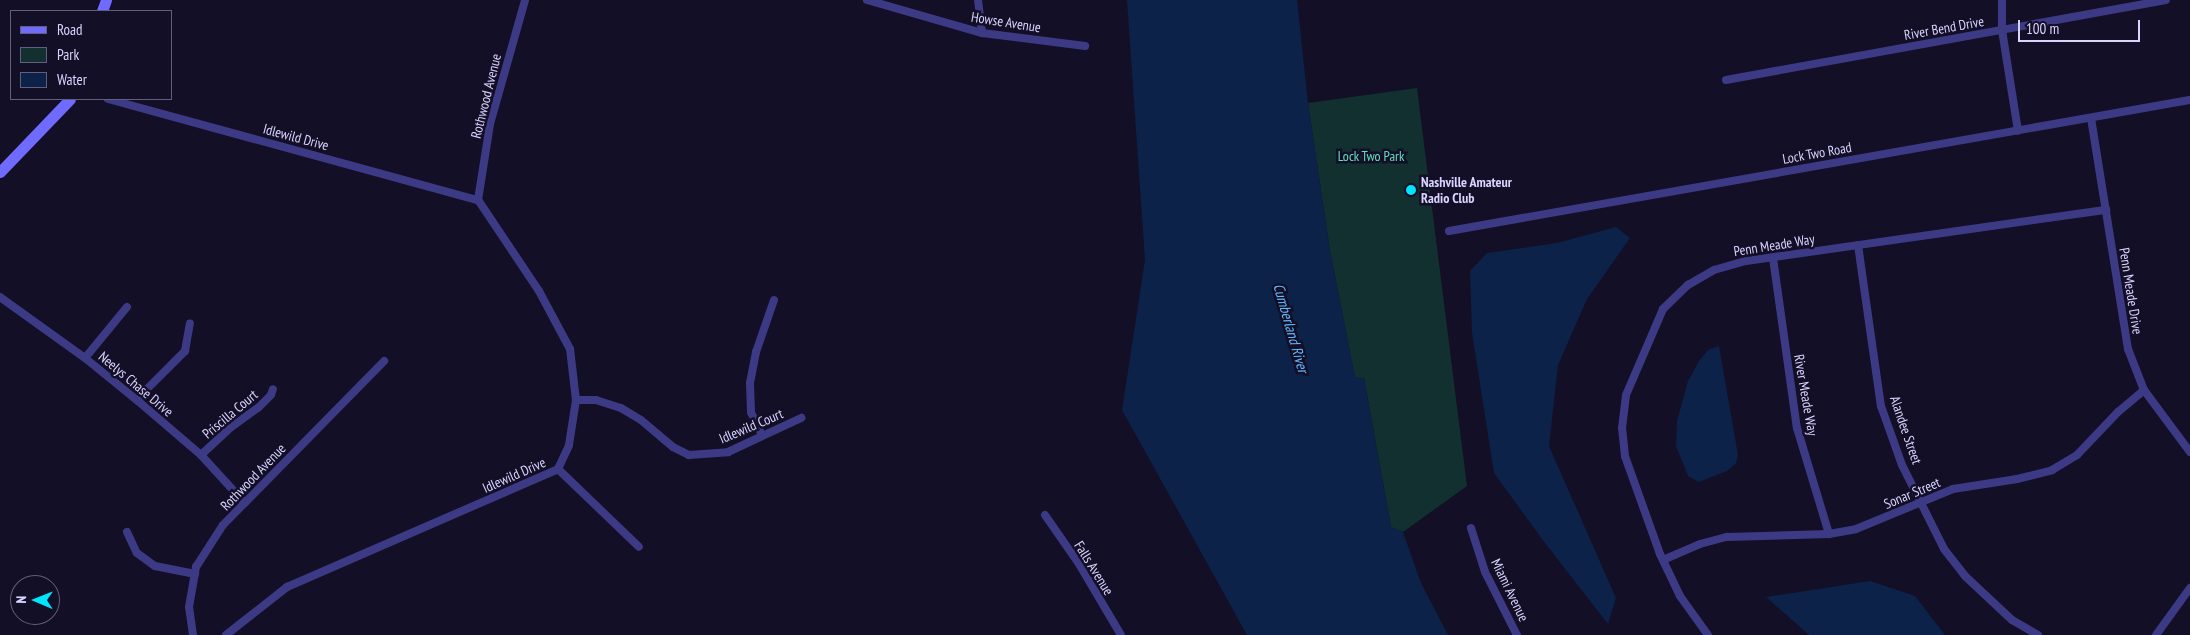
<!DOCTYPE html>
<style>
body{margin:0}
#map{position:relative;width:2190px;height:635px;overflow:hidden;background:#130f26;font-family:"PT Sans Narrow",sans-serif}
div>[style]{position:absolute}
.green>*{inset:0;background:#12302f}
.water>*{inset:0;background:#0c2248}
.minor>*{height:8px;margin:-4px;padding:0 4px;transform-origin:4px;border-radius:4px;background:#3d3a85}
.secondary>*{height:11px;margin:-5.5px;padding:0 5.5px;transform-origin:5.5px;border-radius:5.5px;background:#6f6bff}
.dots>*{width:14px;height:14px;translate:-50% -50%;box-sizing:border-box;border:2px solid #130f26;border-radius:50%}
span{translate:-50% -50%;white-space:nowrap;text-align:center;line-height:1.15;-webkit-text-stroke:5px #130f26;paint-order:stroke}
.street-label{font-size:14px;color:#d9d4ff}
.park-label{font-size:14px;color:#5fe0c0}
.poi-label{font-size:14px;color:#d9d4ff;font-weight:700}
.left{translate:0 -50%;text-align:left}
.water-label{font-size:15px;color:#62b6ff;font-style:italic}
.legend{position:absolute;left:10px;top:10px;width:162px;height:90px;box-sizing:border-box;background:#130f26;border:1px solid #625e7d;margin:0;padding:6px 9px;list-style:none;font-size:15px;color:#d9d4ff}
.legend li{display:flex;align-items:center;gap:10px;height:25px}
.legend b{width:25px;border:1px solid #625e7d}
.north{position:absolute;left:10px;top:575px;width:50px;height:50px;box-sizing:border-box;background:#130f26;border:1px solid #625e7d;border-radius:50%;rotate:271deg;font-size:14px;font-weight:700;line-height:20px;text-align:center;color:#d9d4ff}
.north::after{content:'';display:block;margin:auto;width:18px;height:22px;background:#00e5ff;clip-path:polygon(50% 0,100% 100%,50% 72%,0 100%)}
.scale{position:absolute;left:2018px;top:20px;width:122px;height:22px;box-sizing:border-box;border:2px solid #d9d4ff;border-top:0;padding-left:6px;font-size:15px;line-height:18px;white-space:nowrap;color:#d9d4ff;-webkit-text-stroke:4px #130f26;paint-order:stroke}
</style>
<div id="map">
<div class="green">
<i style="clip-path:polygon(1417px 88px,1467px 486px,1403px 532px,1391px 527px,1364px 378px,1355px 378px,1330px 251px,1308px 103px)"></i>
</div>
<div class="water">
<i style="clip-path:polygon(1127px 0,1297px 0,1308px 103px,1330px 251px,1355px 377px,1364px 378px,1391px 527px,1403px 532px,1421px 583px,1448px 635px,1247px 635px,1122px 410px,1145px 260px)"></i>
<i style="clip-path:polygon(1616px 227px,1630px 238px,1587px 299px,1558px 365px,1549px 446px,1616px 598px,1608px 624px,1545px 543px,1494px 473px,1472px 333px,1470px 271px,1487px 253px,1557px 243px)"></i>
<i style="clip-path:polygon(1719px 346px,1738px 455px,1736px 463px,1727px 471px,1699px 482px,1688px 476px,1676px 446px,1677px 421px,1688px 381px,1699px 361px,1708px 350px)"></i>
<i style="clip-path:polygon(1870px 581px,1915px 596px,1945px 635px,1809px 635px,1766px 597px)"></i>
</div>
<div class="minor">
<i style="left:867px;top:0;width:120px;rotate:16deg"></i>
<i style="left:982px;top:33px;width:104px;rotate:7.2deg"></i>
<i style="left:978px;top:0;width:33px;rotate:83deg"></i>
<i style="left:2002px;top:0;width:30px;rotate:90deg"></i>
<i style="left:2002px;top:30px;width:102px;rotate:81deg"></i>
<i style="left:1726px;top:80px;width:447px;rotate:-10.3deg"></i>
<i style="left:108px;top:99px;width:384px;rotate:15.3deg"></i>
<i style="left:2091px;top:118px;width:234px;rotate:80.9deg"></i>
<i style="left:2128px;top:349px;width:44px;rotate:68.7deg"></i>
<i style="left:2144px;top:390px;width:77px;rotate:53.4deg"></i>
<i style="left:478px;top:200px;width:77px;rotate:-81deg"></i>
<i style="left:490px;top:124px;width:129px;rotate:-74.2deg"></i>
<i style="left:1449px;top:231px;width:752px;rotate:-10.03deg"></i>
<i style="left:1858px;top:245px;width:163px;rotate:81.9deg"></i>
<i style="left:1881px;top:406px;width:63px;rotate:70.4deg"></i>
<i style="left:1902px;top:465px;width:94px;rotate:63.4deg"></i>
<i style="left:1944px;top:549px;width:34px;rotate:52deg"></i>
<i style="left:1965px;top:576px;width:64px;rotate:43.1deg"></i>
<i style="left:2012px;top:620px;width:30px;rotate:30deg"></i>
<i style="left:1773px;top:258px;width:172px;rotate:82deg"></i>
<i style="left:1797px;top:428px;width:111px;rotate:73.2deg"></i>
<i style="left:0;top:297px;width:105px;rotate:35.7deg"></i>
<i style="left:85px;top:358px;width:68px;rotate:39.1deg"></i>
<i style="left:138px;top:401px;width:83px;rotate:40.6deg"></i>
<i style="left:201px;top:455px;width:65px;rotate:47.5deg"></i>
<i style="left:85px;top:358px;width:66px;rotate:-50.5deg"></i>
<i style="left:576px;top:400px;width:20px"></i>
<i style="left:596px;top:400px;width:26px;rotate:18deg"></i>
<i style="left:621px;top:408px;width:23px;rotate:31deg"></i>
<i style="left:641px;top:420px;width:42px;rotate:40.2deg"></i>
<i style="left:673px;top:447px;width:18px;rotate:27deg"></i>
<i style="left:689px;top:455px;width:39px;rotate:-4deg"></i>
<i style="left:728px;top:452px;width:81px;rotate:-25deg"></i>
<i style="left:138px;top:401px;width:15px;rotate:-53deg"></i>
<i style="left:147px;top:389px;width:54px;rotate:-45deg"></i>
<i style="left:185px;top:351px;width:28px;rotate:-80deg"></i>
<i style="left:762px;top:435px;width:25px;rotate:-116deg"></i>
<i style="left:751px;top:412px;width:29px;rotate:-92deg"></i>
<i style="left:750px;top:383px;width:32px;rotate:-79deg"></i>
<i style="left:756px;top:352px;width:55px;rotate:-70.9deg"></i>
<i style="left:201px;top:455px;width:40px;rotate:-43deg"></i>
<i style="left:230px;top:428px;width:34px;rotate:-36deg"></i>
<i style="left:258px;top:408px;width:18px;rotate:-45deg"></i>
<i style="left:271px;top:395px;width:6px;rotate:-72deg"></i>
<i style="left:558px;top:469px;width:112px;rotate:43.9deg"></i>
<i style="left:1045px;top:515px;width:60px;rotate:55.2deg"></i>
<i style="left:1079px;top:564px;width:82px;rotate:59.4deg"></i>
<i style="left:1471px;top:528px;width:46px;rotate:72.3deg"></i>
<i style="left:1485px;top:572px;width:71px;rotate:63.1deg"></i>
<i style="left:127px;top:532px;width:23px;rotate:65deg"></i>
<i style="left:137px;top:553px;width:22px;rotate:36deg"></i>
<i style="left:155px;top:566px;width:41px;rotate:11.3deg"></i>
<i style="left:1663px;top:560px;width:40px;rotate:-23.4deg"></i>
<i style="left:1700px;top:544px;width:28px;rotate:-15deg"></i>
<i style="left:1727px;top:537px;width:102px;rotate:-1.7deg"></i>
<i style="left:1829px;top:534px;width:27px;rotate:-10deg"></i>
<i style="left:1856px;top:529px;width:105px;rotate:-22.4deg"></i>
<i style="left:1953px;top:489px;width:65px;rotate:-8.9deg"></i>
<i style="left:2017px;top:479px;width:36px;rotate:-14deg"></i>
<i style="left:2052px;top:470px;width:29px;rotate:-31deg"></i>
<i style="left:2077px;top:455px;width:59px;rotate:-46.4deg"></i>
<i style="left:2118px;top:412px;width:34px;rotate:-40deg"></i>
<i style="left:193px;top:635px;width:28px;rotate:-98deg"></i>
<i style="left:189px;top:607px;width:41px;rotate:-80.1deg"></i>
<i style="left:196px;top:567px;width:50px;rotate:-57.3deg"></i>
<i style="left:223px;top:525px;width:230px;rotate:-45.5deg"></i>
<i style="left:226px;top:635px;width:78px;rotate:-38.2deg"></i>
<i style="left:287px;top:587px;width:296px;rotate:-23.5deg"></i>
<i style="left:558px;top:469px;width:26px;rotate:-65deg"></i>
<i style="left:569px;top:445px;width:46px;rotate:-81.2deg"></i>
<i style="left:576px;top:400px;width:51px;rotate:-96.7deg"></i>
<i style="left:570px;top:349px;width:66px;rotate:-118.1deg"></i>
<i style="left:539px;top:291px;width:110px;rotate:-123.8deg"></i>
<i style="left:1708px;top:635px;width:48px;rotate:-125.7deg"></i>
<i style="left:1680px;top:596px;width:47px;rotate:-115.5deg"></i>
<i style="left:1660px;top:554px;width:104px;rotate:-109.7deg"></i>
<i style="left:1625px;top:456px;width:28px;rotate:-96deg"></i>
<i style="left:1622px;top:428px;width:33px;rotate:-83deg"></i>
<i style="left:1626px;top:395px;width:94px;rotate:-66.7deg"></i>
<i style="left:1663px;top:309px;width:35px;rotate:-44deg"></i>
<i style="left:1688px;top:285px;width:30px;rotate:-30deg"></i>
<i style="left:1714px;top:270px;width:33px;rotate:-16deg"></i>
<i style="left:1746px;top:261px;width:364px;rotate:-8.1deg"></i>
<i style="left:2156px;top:635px;width:58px;rotate:-54.1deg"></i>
</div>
<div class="secondary">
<i style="left:102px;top:11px;width:12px;rotate:-70deg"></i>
<i style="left:0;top:172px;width:101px;rotate:-46.2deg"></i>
</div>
<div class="dots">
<i style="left:1411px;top:190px;background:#00e5ff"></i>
</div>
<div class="street-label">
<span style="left:1006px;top:22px;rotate:9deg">Howse Avenue</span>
<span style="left:1944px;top:28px;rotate:-10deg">River Bend Drive</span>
<span style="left:486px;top:96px;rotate:-76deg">Rothwood Avenue</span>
<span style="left:296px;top:137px;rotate:15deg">Idlewild Drive</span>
<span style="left:1817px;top:153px;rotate:-10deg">Lock Two Road</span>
<span style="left:1774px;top:245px;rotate:-9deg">Penn Meade Way</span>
<span style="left:2131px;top:291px;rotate:81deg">Penn Meade Drive</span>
<span style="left:136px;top:384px;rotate:40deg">Neelys Chase Drive</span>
<span style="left:1806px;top:395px;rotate:80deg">River Meade Way</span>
<span style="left:230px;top:414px;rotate:-40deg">Priscilla Court</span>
<span style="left:751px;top:426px;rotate:-23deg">Idlewild Court</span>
<span style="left:1906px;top:430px;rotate:71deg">Alandee Street</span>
<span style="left:514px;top:475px;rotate:-24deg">Idlewild Drive</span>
<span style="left:253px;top:477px;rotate:-46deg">Rothwood Avenue</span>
<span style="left:1912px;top:493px;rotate:-23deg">Sonar Street</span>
<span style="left:1094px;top:568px;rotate:58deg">Falls Avenue</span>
<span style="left:1510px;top:590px;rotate:64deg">Miami Avenue</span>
</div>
<div class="park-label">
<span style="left:1371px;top:156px">Lock Two Park</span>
</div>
<div class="poi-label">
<span class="left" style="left:1421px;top:190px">Nashville Amateur<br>Radio Club</span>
</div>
<div class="water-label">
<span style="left:1291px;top:328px;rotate:74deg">Cumberland River</span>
</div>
<ul class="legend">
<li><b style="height:6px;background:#6f6bff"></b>Road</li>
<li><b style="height:14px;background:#12302f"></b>Park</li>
<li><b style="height:14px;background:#0c2248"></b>Water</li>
</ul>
<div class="north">N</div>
<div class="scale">100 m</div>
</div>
